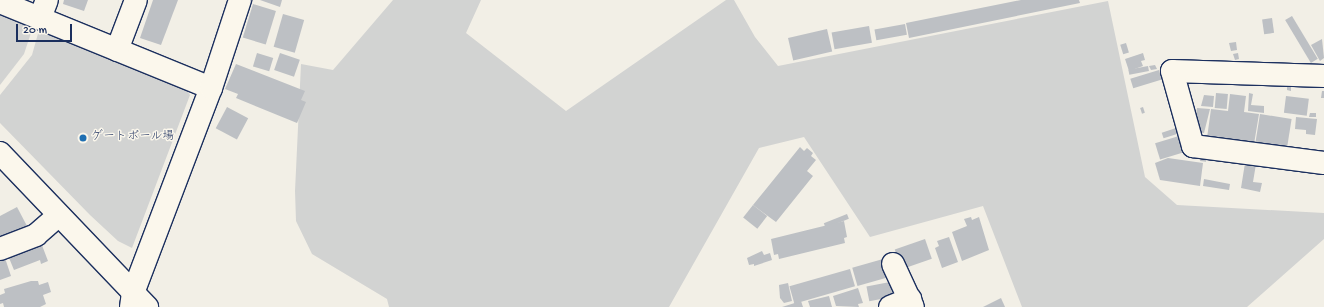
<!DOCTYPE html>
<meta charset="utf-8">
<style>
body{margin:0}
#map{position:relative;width:1324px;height:307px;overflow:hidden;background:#f2efe6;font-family:"Gochi Hand","Klee One",sans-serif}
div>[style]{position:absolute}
.green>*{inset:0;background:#d2d3d2}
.building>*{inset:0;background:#bdc0c4;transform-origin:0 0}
.roads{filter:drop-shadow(1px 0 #1b2f5e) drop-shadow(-1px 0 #1b2f5e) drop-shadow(0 1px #1b2f5e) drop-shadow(0 -1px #1b2f5e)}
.minor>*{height:22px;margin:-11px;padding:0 11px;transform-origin:11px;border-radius:11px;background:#fbf7ec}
.dots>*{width:11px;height:11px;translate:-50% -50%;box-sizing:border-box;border:2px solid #fbf7ec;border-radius:50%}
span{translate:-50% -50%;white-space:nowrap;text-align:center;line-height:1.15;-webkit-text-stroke:3px #fbf7ec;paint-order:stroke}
.poi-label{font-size:12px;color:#1b2f5e}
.left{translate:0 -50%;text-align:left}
.scale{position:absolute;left:16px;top:24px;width:56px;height:18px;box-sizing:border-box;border:2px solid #1b2f5e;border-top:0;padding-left:5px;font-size:12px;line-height:14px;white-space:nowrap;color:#1b2f5e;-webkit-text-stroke:3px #fbf7ec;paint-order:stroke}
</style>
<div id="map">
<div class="green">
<i style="clip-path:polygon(393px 0,481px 0,466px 33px,566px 111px,726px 0,734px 0,755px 37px,778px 66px,1108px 1px,1145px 177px,1177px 205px,1324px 213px,1324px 239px,1247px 307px,1022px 307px,983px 206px,870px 237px,804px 137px,759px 148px,669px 307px,389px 307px,387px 299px,312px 254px,296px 221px,295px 191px,301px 64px,333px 70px)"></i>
<i style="clip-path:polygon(0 11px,33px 27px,24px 54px,0 85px)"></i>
<i style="clip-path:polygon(39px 30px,184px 86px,190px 95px,132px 248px,118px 241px,90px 215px,0 123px,0 95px,32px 55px)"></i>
</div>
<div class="building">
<i style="clip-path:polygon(64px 0,88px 0,84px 11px,63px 4px)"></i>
<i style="clip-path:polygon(153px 0,178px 0,161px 45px,140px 38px)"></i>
<i style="clip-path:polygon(260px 0,282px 0,280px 7px)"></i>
<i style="clip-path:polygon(1021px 0,1079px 0,1080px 3px,909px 38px,906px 23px)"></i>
<i style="left:253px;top:4px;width:24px;height:35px;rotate:17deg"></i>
<i style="left:283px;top:14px;width:22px;height:34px;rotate:16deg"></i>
<i style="left:1292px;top:16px;width:50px;height:8px;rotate:59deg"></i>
<i style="left:1272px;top:18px;width:15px;height:10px;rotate:82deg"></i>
<i style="left:905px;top:24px;width:11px;height:31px;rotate:80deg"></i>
<i style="left:869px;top:26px;width:17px;height:38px;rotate:80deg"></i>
<i style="left:827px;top:29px;width:23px;height:40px;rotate:77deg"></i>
<i style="clip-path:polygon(1322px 39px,1324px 58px,1320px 61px,1311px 45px)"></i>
<i style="clip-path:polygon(1236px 42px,1237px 50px,1231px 51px,1229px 43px)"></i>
<i style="left:1126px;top:43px;width:10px;height:6px;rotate:73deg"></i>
<i style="left:257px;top:53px;width:17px;height:14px;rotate:17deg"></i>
<i style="left:280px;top:53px;width:21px;height:18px;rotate:19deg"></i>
<i style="clip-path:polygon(1143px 53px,1145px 60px,1141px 61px,1143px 66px,1129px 71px,1125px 59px)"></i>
<i style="clip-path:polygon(1238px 53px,1239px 59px,1235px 60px,1233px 54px)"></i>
<i style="clip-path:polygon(236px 64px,305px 91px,301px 100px,306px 102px,297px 123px,236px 98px,238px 94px,225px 89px)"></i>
<i style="clip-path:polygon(1155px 65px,1157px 69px,1151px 70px,1149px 66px)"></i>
<i style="left:1148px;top:66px;width:5px;height:20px;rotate:79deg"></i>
<i style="left:1159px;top:70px;width:10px;height:30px;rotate:73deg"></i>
<i style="clip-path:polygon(1287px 85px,1291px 86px,1291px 91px,1287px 90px)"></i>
<i style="clip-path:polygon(1322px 91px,1324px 91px,1324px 98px,1321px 98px)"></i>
<i style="left:1216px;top:93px;width:12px;height:15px;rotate:5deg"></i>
<i style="clip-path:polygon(1249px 93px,1253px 94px,1251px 105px,1264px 106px,1264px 113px,1248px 111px)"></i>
<i style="clip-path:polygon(1230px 94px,1246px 96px,1244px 112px,1259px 114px,1254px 144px,1207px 138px,1211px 109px,1228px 111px)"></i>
<i style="clip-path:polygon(1204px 95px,1214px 96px,1213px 107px,1201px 106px)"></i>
<i style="left:1286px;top:96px;width:23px;height:17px;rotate:7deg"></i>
<i style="left:227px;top:107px;width:24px;height:24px;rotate:28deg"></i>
<i style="left:1143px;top:107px;width:6px;height:3px;rotate:72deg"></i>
<i style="clip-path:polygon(1197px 108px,1210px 109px,1204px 133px,1198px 132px,1199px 123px,1195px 123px)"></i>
<i style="clip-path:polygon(1310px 113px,1316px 113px,1316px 117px,1309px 117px)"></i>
<i style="left:1260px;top:114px;width:32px;height:31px;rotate:9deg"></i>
<i style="clip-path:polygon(1296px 117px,1317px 119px,1315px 135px,1306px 134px,1306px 130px,1295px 129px)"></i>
<i style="left:1176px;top:128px;width:6px;height:15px;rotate:72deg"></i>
<i style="left:1179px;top:136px;width:17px;height:25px;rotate:73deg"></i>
<i style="clip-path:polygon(800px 147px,804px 151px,807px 148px,813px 153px,811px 156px,816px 160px,807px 171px,813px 176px,776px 222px,753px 205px)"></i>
<i style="left:1201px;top:155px;width:6px;height:6px;rotate:9deg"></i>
<i style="clip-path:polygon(1168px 158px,1203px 163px,1200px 186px,1160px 180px,1155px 163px)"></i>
<i style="clip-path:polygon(1245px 163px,1256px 164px,1253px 182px,1262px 183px,1260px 192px,1241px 188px)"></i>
<i style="clip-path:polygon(1204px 179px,1230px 184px,1229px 190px,1203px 186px)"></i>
<i style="left:753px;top:205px;width:18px;height:16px;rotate:38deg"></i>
<i style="clip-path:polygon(17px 207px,27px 226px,0 241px,0 216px)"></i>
<i style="left:847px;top:214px;width:5px;height:25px;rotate:68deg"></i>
<i style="clip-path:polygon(971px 217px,972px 220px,979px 217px,989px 250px,962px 261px,952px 232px,967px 226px,964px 219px)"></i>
<i style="clip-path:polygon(844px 221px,847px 237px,844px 238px,845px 243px,779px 259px,778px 254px,774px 255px,771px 239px)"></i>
<i style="clip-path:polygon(949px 237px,958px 262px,942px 268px,935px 248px,939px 246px,937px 241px)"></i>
<i style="left:925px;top:239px;width:21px;height:32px;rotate:71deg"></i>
<i style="clip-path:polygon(40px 240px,48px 261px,41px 264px,40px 260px,14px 270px,7px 253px)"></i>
<i style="clip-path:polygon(762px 251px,764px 255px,770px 253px,772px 260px,754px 266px,754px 264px,749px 265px,747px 258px)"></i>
<i style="clip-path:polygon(5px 258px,11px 276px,0 280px,0 260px)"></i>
<i style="left:883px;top:259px;width:19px;height:32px;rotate:74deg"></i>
<i style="left:850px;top:269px;width:18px;height:63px;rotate:74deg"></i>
<i style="clip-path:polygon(31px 281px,38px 281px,39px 285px,48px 282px,51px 292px,43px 295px,46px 304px,40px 307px,4px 307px,3px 303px,0 304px,0 295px,5px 293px,4px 289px)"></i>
<i style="left:890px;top:282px;width:15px;height:24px;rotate:79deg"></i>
<i style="clip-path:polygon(788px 283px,792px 301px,784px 303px,780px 298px,779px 285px)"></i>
<i style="clip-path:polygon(858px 288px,863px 303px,858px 304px,859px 307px,836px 306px,833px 296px)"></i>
<i style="clip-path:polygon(829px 296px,832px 307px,810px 307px,808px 301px)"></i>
<i style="clip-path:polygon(1001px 298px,1005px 307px,983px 307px)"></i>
<i style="clip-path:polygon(801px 301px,803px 307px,782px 307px)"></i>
</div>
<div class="roads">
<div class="minor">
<i style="left:0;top:2px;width:228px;rotate:22.2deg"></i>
<i style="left:40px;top:18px;width:19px;rotate:-69deg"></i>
<i style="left:117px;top:50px;width:53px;rotate:-69.2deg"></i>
<i style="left:1324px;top:76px;width:152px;rotate:-178.1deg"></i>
<i style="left:1172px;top:71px;width:78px;rotate:74.4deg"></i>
<i style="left:1193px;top:146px;width:132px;rotate:7.4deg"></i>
<i style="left:0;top:153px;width:213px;rotate:46.3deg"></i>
<i style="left:0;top:249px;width:39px;rotate:-21deg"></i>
<i style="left:36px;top:235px;width:30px;rotate:-41deg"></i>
<i style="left:893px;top:264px;width:47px;rotate:65.1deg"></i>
<i style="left:131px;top:307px;width:14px;rotate:-82deg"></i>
<i style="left:133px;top:293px;width:219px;rotate:-69.2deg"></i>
<i style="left:211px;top:88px;width:93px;rotate:-71.8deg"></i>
<i style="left:890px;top:307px;width:22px;rotate:-22deg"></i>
</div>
</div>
<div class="dots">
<i style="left:83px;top:138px;background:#1f6fb2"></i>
</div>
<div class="poi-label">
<span class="left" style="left:91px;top:138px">ゲートボール場</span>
</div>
<div class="scale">20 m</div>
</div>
